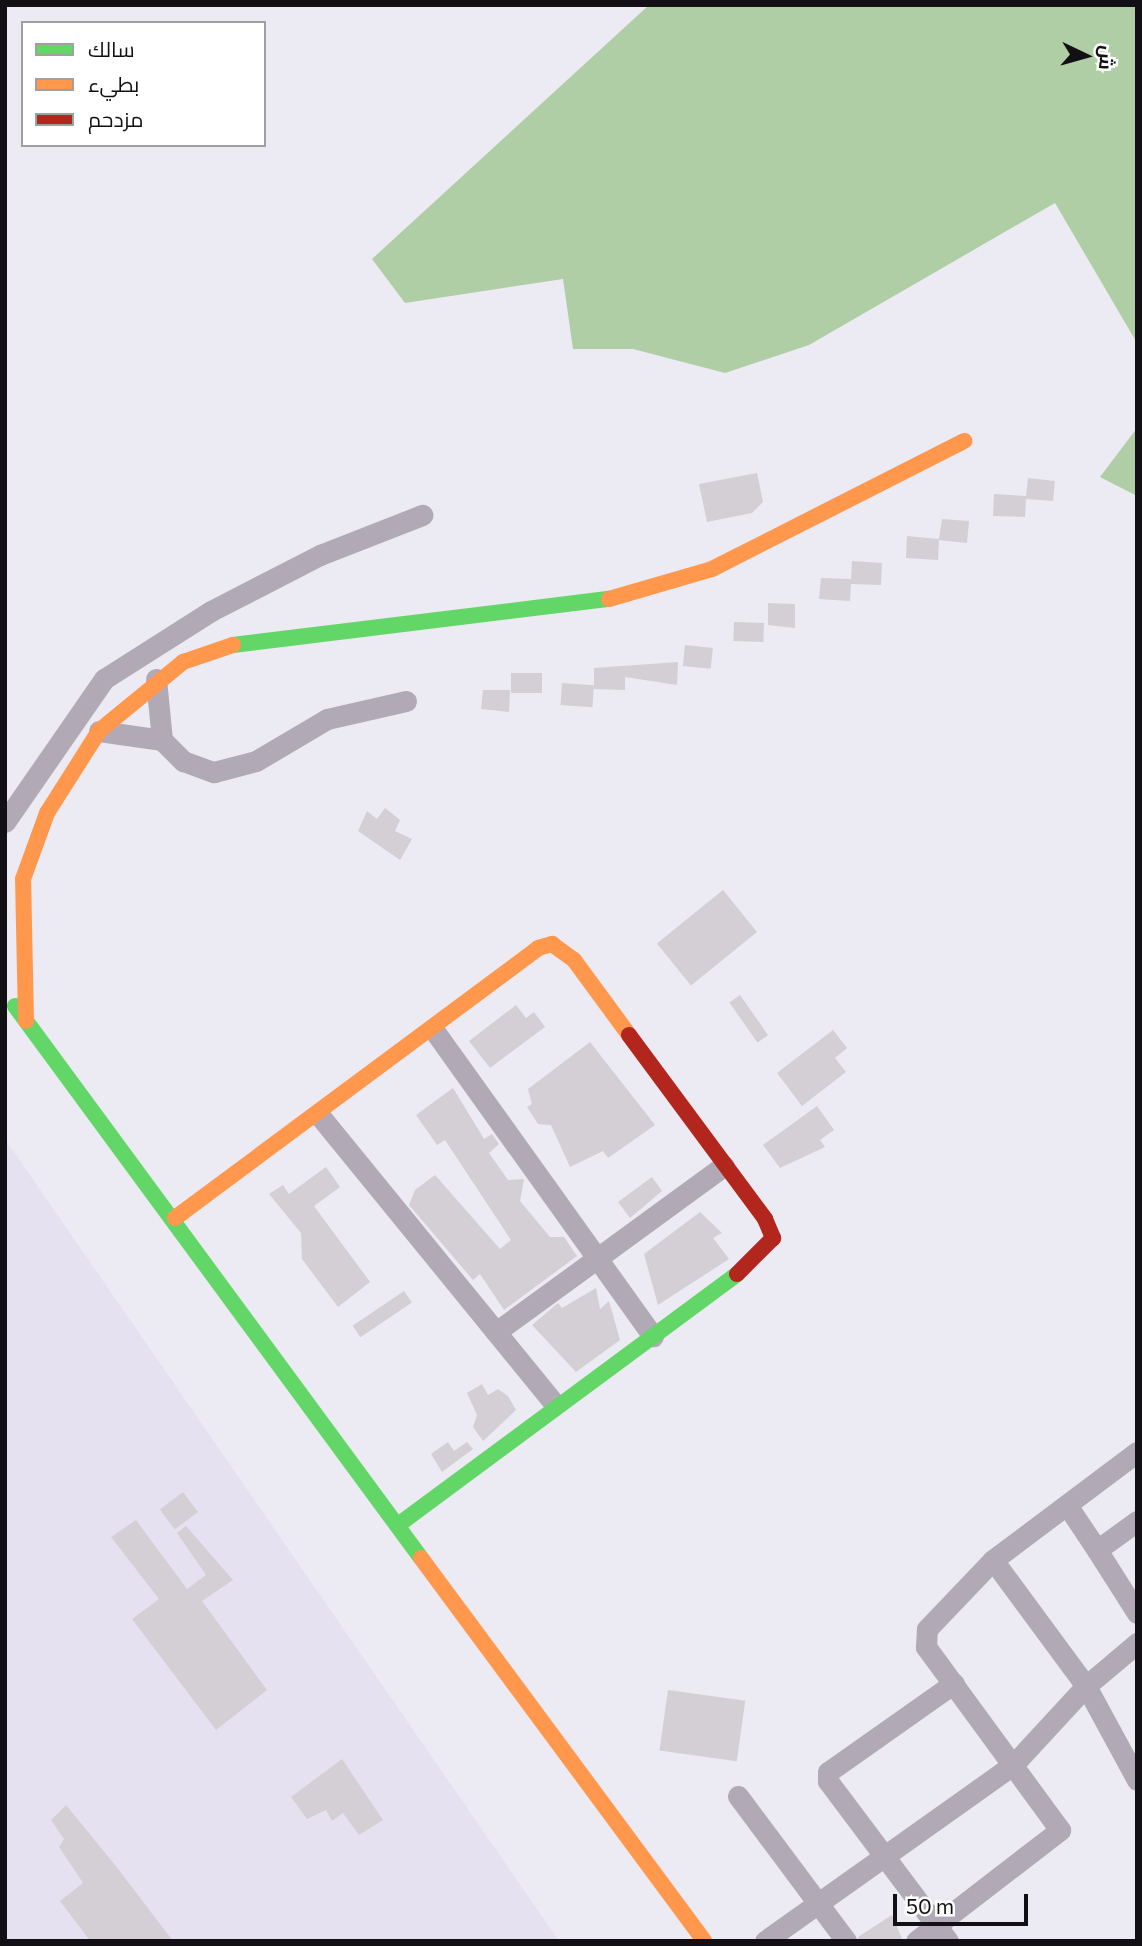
<!DOCTYPE html>
<meta charset="utf-8">
<style>
body{margin:0}
#map{position:relative;width:1142px;height:1946px;overflow:hidden;background:#eceaf2;font-family:Commissioner,Cairo,sans-serif}
div>[style]{position:absolute}
.built>*{inset:0;background:#e6e1f1}
.forest>*{inset:0;background:#b0cea6}
.building>*{inset:0;background:#d3cfd5;transform-origin:0 0}
.street>*{height:21px;margin:-10.5px;padding:0 10.5px;transform-origin:10.5px;border-radius:10.5px;background:#b1a9b5}
.fast>*{height:16px;margin:-8px;padding:0 8px;transform-origin:8px;border-radius:8px;background:#63d668}
.slow>*{height:16px;margin:-8px;padding:0 8px;transform-origin:8px;border-radius:8px;background:#ff974d}
.jam>*{height:16px;margin:-8px;padding:0 8px;transform-origin:8px;border-radius:8px;background:#b3261e}
span{translate:-50% -50%;white-space:nowrap;text-align:center;line-height:1.15;-webkit-text-stroke:6px #fff;paint-order:stroke}
.frame{position:absolute;inset:0;border:7px solid #121015;pointer-events:none}
.legend{position:absolute;left:21px;top:21px;width:245px;height:126px;box-sizing:border-box;background:#fff;border:2px solid #a09fa1;margin:0;padding:9px 12px;list-style:none;font-size:21px;color:#121015}
.legend li{display:flex;align-items:center;gap:14px;height:35px}
.legend b{width:35px;border:2px solid #a09fa1}
.north{position:absolute;left:1051px;top:21px;width:70px;height:70px;-webkit-text-stroke:5px #fff;paint-order:stroke;rotate:95deg;font-size:19px;font-weight:700;line-height:28px;text-align:center;color:#121015}
.north::after{content:'';display:block;margin:auto;width:24px;height:32px;background:#121015;clip-path:polygon(50% 0,100% 100%,50% 72%,0 100%)}
.scale{position:absolute;left:893px;top:1894px;width:135px;height:32px;box-sizing:border-box;border:4px solid #121015;border-top:0;padding-left:9px;font-size:21px;line-height:24px;white-space:nowrap;color:#121015;-webkit-text-stroke:5px #fff;paint-order:stroke}
</style>
<div id="map">
<div class="built">
<i style="clip-path:polygon(5px 1139px,559px 1941px,5px 1941px)"></i>
</div>
<div class="forest">
<i style="clip-path:polygon(649px 5px,1137px 5px,1137px 343px,1055px 203px,809px 345px,725px 373px,633px 349px,573px 349px,563px 279px,405px 303px,372px 259px)"></i>
<i style="clip-path:polygon(1137px 428px,1137px 496px,1100px 477px)"></i>
</div>
<div class="building">
<i style="clip-path:polygon(757px 473px,763px 502px,752px 513px,707px 522px,699px 484px)"></i>
<i style="clip-path:polygon(1028px 478px,1055px 481px,1053px 501px,1026px 499px,1025px 517px,993px 516px,994px 494px,1026px 496px)"></i>
<i style="clip-path:polygon(942px 519px,969px 521px,967px 543px,939px 540px,938px 560px,906px 558px,907px 536px,939px 539px)"></i>
<i style="clip-path:polygon(852px 561px,882px 563px,881px 585px,851px 584px,850px 601px,819px 599px,821px 578px,851px 579px)"></i>
<i style="clip-path:polygon(768px 603px,795px 604px,795px 628px,768px 625px)"></i>
<i style="left:734px;top:622px;width:30px;height:19px;rotate:2deg"></i>
<i style="left:685px;top:645px;width:28px;height:21px;rotate:6deg"></i>
<i style="clip-path:polygon(678px 662px,677px 685px,625px 677px,625px 690px,594px 689px,594px 668px)"></i>
<i style="left:511px;top:673px;width:31px;height:20px"></i>
<i style="left:562px;top:683px;width:32px;height:22px;rotate:4deg"></i>
<i style="clip-path:polygon(483px 690px,510px 690px,509px 712px,481px 709px)"></i>
<i style="clip-path:polygon(385px 808px,400px 820px,395px 831px,412px 839px,400px 860px,358px 831px,367px 811px,377px 819px)"></i>
<i style="left:723px;top:890px;width:54px;height:85px;rotate:51deg"></i>
<i style="left:740px;top:995px;width:49px;height:13px;rotate:55deg"></i>
<i style="clip-path:polygon(516px 1005px,526px 1018px,534px 1012px,545px 1027px,490px 1068px,469px 1041px)"></i>
<i style="clip-path:polygon(833px 1030px,847px 1048px,835px 1058px,846px 1072px,802px 1106px,777px 1073px)"></i>
<i style="clip-path:polygon(590px 1042px,655px 1125px,608px 1158px,603px 1151px,570px 1167px,551px 1125px,538px 1124px,527px 1107px,532px 1104px,528px 1089px)"></i>
<i style="clip-path:polygon(453px 1088px,484px 1139px,492px 1134px,499px 1144px,489px 1153px,508px 1180px,524px 1179px,520px 1201px,550px 1237px,564px 1237px,577px 1256px,504px 1310px,480px 1274px,473px 1280px,409px 1205px,415px 1190px,435px 1175px,500px 1249px,511px 1240px,445px 1140px,437px 1145px,416px 1115px)"></i>
<i style="clip-path:polygon(817px 1106px,834px 1130px,820px 1140px,825px 1147px,780px 1168px,763px 1145px)"></i>
<i style="clip-path:polygon(326px 1167px,340px 1187px,314px 1206px,370px 1282px,338px 1307px,302px 1259px,301px 1233px,269px 1194px,283px 1185px,289px 1194px)"></i>
<i style="clip-path:polygon(652px 1177px,662px 1191px,630px 1218px,618px 1202px)"></i>
<i style="clip-path:polygon(700px 1212px,722px 1233px,713px 1238px,729px 1259px,658px 1305px,644px 1254px)"></i>
<i style="clip-path:polygon(596px 1288px,600px 1309px,609px 1301px,620px 1340px,576px 1372px,532px 1325px,558px 1303px,562px 1308px)"></i>
<i style="left:404px;top:1291px;width:14px;height:62px;rotate:56deg"></i>
<i style="clip-path:polygon(482px 1384px,488px 1395px,498px 1389px,508px 1396px,516px 1410px,483px 1441px,473px 1427px,477px 1415px,467px 1393px)"></i>
<i style="clip-path:polygon(448px 1442px,454px 1451px,467px 1442px,473px 1449px,442px 1472px,431px 1454px)"></i>
<i style="left:183px;top:1492px;width:25px;height:29px;rotate:53deg"></i>
<i style="clip-path:polygon(136px 1520px,187px 1589px,206px 1575px,177px 1533px,186px 1526px,233px 1580px,202px 1601px,267px 1690px,216px 1730px,132px 1619px,159px 1599px,111px 1537px)"></i>
<i style="left:668px;top:1690px;width:78px;height:61px;rotate:8deg"></i>
<i style="clip-path:polygon(342px 1759px,383px 1820px,359px 1835px,343px 1813px,332px 1821px,326px 1810px,307px 1819px,291px 1797px)"></i>
<i style="clip-path:polygon(66px 1805px,115px 1865px,173px 1941px,90px 1941px,60px 1901px,83px 1883px,59px 1847px,64px 1839px,51px 1820px)"></i>
<i style="clip-path:polygon(892px 1915px,903px 1941px,859px 1941px,858px 1937px)"></i>
</div>
<div class="street">
<i style="left:156px;top:679px;width:61px;rotate:84.4deg"></i>
<i style="left:99px;top:731px;width:64px;rotate:8.1deg"></i>
<i style="left:162px;top:740px;width:30px;rotate:45deg"></i>
<i style="left:183px;top:761px;width:33px;rotate:20deg"></i>
<i style="left:214px;top:772px;width:43px;rotate:-14.7deg"></i>
<i style="left:256px;top:761px;width:82px;rotate:-30.6deg"></i>
<i style="left:327px;top:719px;width:81px;rotate:-12.8deg"></i>
<i style="left:5px;top:822px;width:174px;rotate:-55.3deg"></i>
<i style="left:104px;top:679px;width:127px;rotate:-32.4deg"></i>
<i style="left:211px;top:611px;width:123px;rotate:-27.2deg"></i>
<i style="left:320px;top:555px;width:110px;rotate:-21.4deg"></i>
<i style="left:433px;top:1029px;width:378px;rotate:54.4deg"></i>
<i style="left:319px;top:1115px;width:373px;rotate:50.8deg"></i>
<i style="left:496px;top:1332px;width:282px;rotate:-36.1deg"></i>
<i style="left:1067px;top:1505px;width:54px;rotate:56.3deg"></i>
<i style="left:1137px;top:1521px;width:49px;rotate:144.1deg"></i>
<i style="left:1097px;top:1550px;width:75px;rotate:57.6deg"></i>
<i style="left:993px;top:1560px;width:157px;rotate:53.6deg"></i>
<i style="left:1086px;top:1686px;width:107px;rotate:61.5deg"></i>
<i style="left:738px;top:1796px;width:181px;rotate:53.3deg"></i>
<i style="left:765px;top:1941px;width:304px;rotate:-35.4deg"></i>
<i style="left:1013px;top:1765px;width:108px;rotate:-47.3deg"></i>
<i style="left:1086px;top:1686px;width:67px;rotate:-40.1deg"></i>
<i style="left:916px;top:1941px;width:182px;rotate:-37.6deg"></i>
<i style="left:1060px;top:1830px;width:227px;rotate:-126.2deg"></i>
<i style="left:926px;top:1647px;width:18px;rotate:-87deg"></i>
<i style="left:927px;top:1629px;width:95px;rotate:-46.3deg"></i>
<i style="left:993px;top:1560px;width:180px;rotate:-36.9deg"></i>
<i style="left:948px;top:1941px;width:200px;rotate:-126.9deg"></i>
<i style="left:828px;top:1781px;width:9px;rotate:-90deg"></i>
<i style="left:828px;top:1772px;width:154px;rotate:-35.2deg"></i>
</div>
<div class="fast">
<i style="left:233px;top:645px;width:379px;rotate:-7deg"></i>
<i style="left:15px;top:1006px;width:685px;rotate:53.67deg"></i>
<i style="left:398px;top:1525px;width:422px;rotate:-36.5deg"></i>
</div>
<div class="slow">
<i style="left:609px;top:599px;width:107px;rotate:-16.2deg"></i>
<i style="left:712px;top:569px;width:283px;rotate:-26.9deg"></i>
<i style="left:26px;top:1021px;width:142px;rotate:-91.2deg"></i>
<i style="left:23px;top:879px;width:70px;rotate:-70deg"></i>
<i style="left:47px;top:813px;width:97px;rotate:-57.6deg"></i>
<i style="left:99px;top:731px;width:109px;rotate:-39.4deg"></i>
<i style="left:183px;top:662px;width:53px;rotate:-18.8deg"></i>
<i style="left:175px;top:1218px;width:452px;rotate:-36.6deg"></i>
<i style="left:538px;top:948px;width:15px;rotate:-16deg"></i>
<i style="left:552px;top:944px;width:27px;rotate:36deg"></i>
<i style="left:574px;top:960px;width:93px;rotate:53.7deg"></i>
<i style="left:421px;top:1558px;width:476px;rotate:53.5deg"></i>
</div>
<div class="jam">
<i style="left:629px;top:1035px;width:229px;rotate:53.5deg"></i>
<i style="left:765px;top:1219px;width:21px;rotate:67deg"></i>
<i style="left:773px;top:1238px;width:51px;rotate:135deg"></i>
</div>
<div class="frame"></div>
<ul class="legend">
<li><b style="height:9px;background:#63d668"></b>سالك</li>
<li><b style="height:9px;background:#ff974d"></b>بطيء</li>
<li><b style="height:9px;background:#b3261e"></b>مزدحم</li>
</ul>
<div class="north">ش</div>
<div class="scale">50 m</div>
</div>
